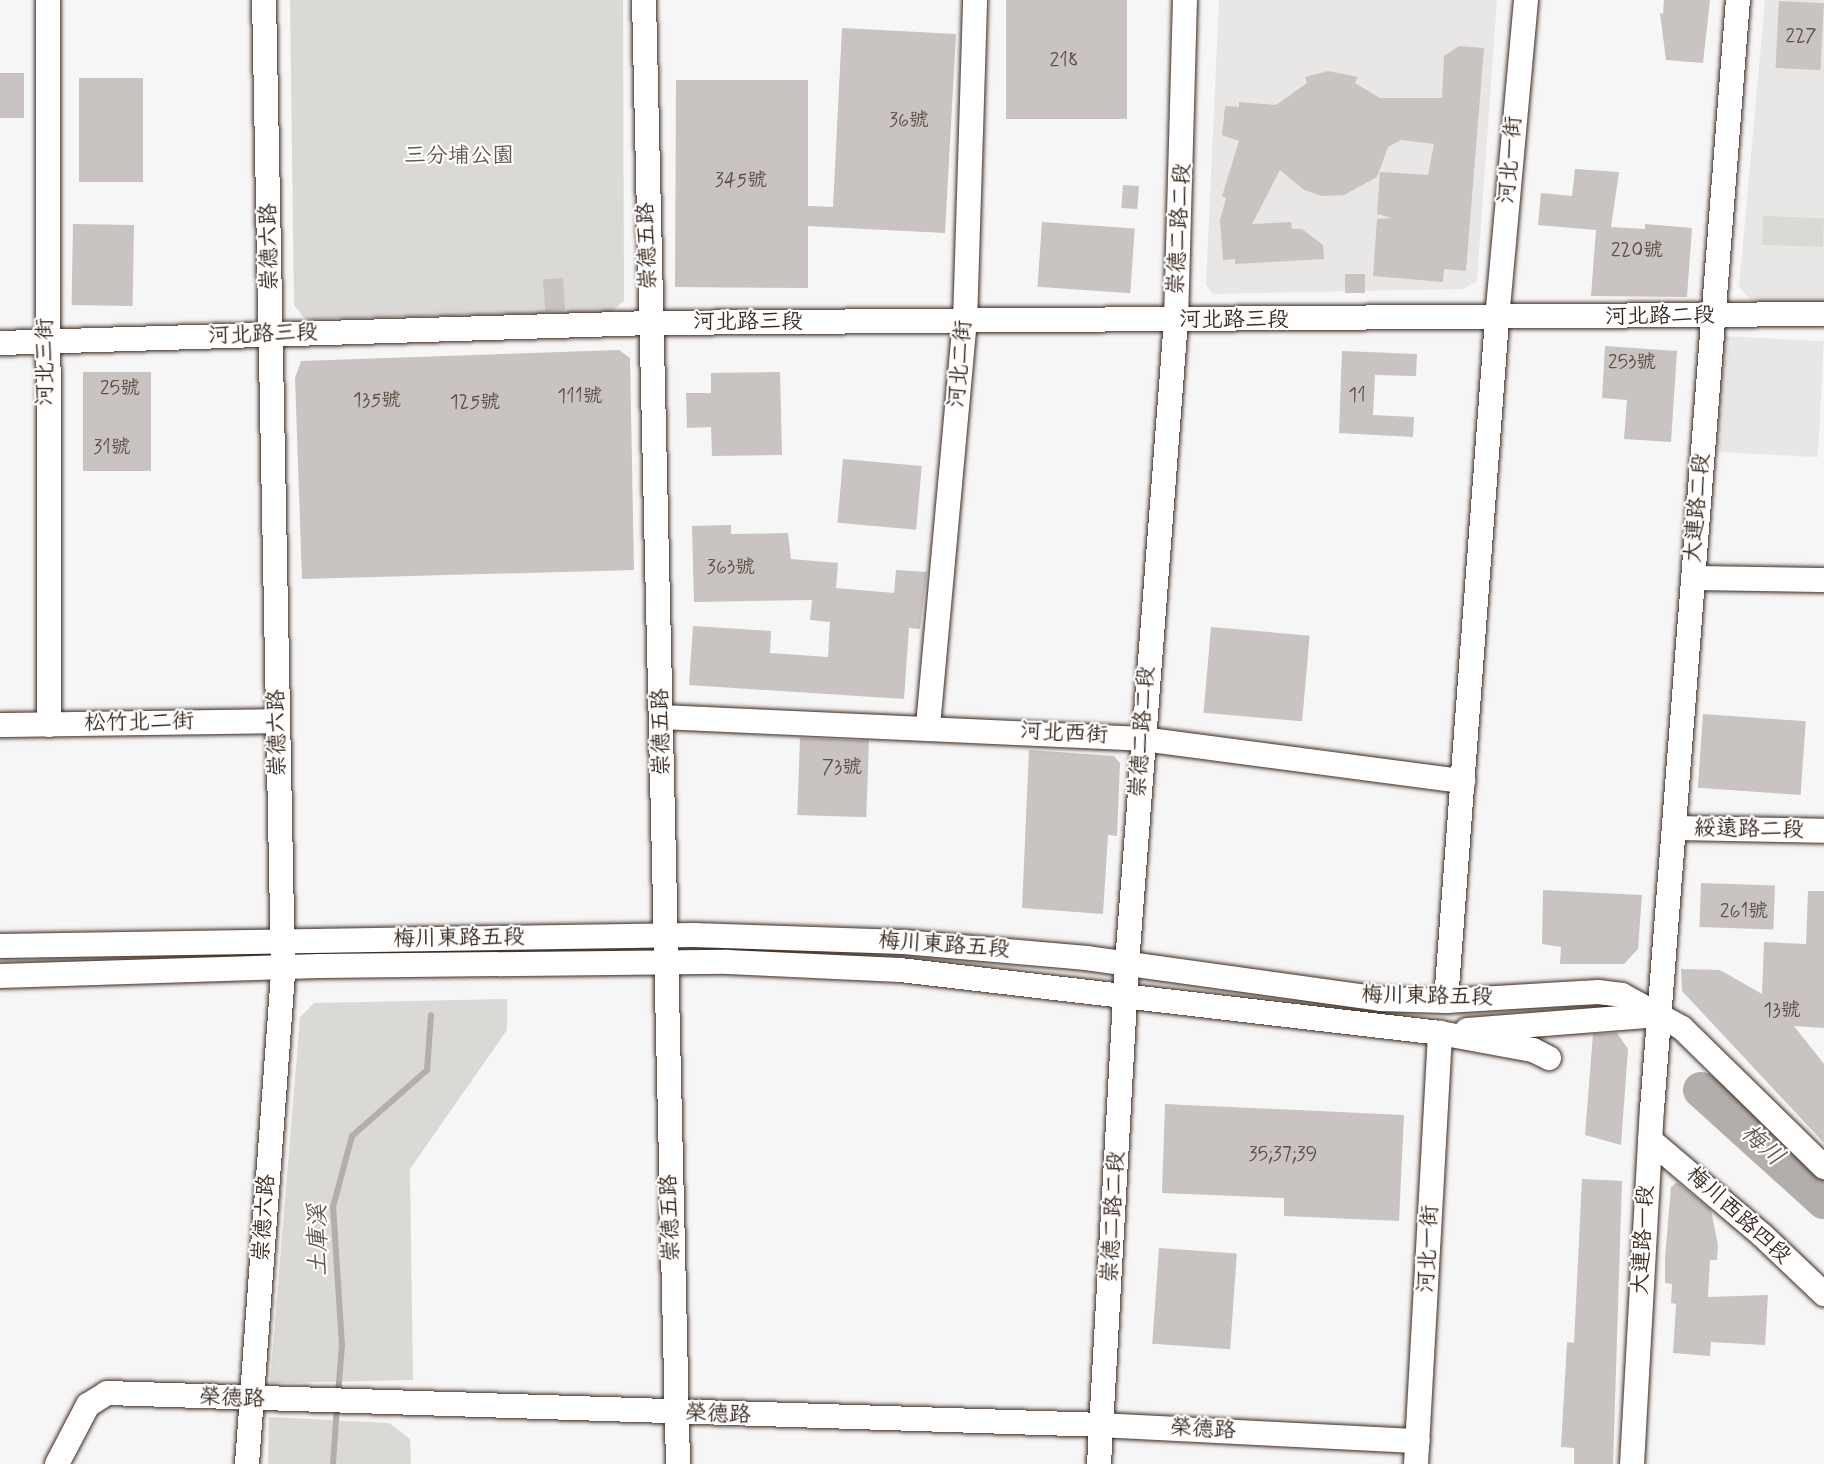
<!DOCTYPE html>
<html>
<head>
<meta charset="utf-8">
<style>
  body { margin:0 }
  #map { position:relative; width:1824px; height:1464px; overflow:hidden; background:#f7f6f6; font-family:Mynerve,"LXGW WenKai TC",sans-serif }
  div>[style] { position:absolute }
  .built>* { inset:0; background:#e9e7e6; transform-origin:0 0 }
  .green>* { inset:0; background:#dbd9d6; transform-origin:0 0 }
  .stream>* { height:6px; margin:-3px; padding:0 3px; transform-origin:3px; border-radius:3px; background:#b4aeaa }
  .river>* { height:36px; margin:-18px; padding:0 18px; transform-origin:18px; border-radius:18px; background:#b4aeaa }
  .building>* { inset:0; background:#c9c3c1; transform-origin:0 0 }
  .roads { filter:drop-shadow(0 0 2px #3b2a1e) drop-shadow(0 0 2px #3b2a1e) }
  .street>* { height:24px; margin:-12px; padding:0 12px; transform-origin:12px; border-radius:12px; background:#fff }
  span { translate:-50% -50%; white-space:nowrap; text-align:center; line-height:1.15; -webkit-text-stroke:4.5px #fff; paint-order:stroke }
  .number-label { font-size:20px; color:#5e5047 }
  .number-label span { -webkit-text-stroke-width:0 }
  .park-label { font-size:22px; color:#63564c }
  .street-label { font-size:22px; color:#3b2a1e }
  .water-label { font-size:24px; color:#65584f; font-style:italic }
</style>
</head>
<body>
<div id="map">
  <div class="built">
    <i style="clip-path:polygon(1219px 0,1497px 0,1477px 281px,1463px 289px,1213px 294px,1206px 285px)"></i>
    <i style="clip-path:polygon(1765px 0,1824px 0,1824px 303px,1754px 303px,1739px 287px)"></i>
    <i style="left:1723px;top:336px;width:101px;height:116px;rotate:3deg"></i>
  </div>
  <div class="green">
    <i style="clip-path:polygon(290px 0,623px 0,624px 301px,611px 312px,305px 319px,294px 305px)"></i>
    <i style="left:1763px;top:216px;width:61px;height:29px;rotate:2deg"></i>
    <i style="clip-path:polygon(507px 999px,507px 1030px,410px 1169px,413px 1380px,270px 1383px,300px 1017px,314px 1003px)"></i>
    <i style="clip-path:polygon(269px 1417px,389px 1423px,410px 1439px,411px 1464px,268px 1464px)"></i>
  </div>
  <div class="stream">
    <i style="left:338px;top:1394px;width:49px;rotate:-85.3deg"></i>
    <i style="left:342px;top:1345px;width:138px;rotate:-93.7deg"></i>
    <i style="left:333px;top:1207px;width:73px;rotate:-75deg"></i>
    <i style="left:352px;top:1136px;width:100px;rotate:-41.3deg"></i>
    <i style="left:427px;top:1070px;width:55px;rotate:-85.8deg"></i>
    <i style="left:333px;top:1464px;width:59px;rotate:-86.1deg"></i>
  </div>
  <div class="river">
    <i style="left:1701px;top:1090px;width:166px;rotate:42.1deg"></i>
  </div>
  <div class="building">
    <i style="left:1006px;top:0;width:121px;height:119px"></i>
    <i style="clip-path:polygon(1664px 0,1710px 0,1703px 63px,1666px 60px,1660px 13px,1663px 14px)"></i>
    <i style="left:1779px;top:1px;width:45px;height:67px;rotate:3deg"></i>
    <i style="clip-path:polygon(842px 28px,956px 34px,945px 233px,808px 226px,808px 288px,675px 287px,676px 80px,808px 80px,808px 206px,833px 207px)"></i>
    <i style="clip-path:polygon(1459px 46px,1484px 48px,1466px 271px,1444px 269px,1443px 282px,1373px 276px,1377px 219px,1392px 218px,1377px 214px,1380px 172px,1428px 175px,1434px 144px,1401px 140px,1388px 147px,1377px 177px,1344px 195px,1322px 196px,1304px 190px,1280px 170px,1252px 224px,1291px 222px,1292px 229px,1302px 229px,1323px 245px,1324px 259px,1235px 264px,1235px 259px,1223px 260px,1220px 220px,1226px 198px,1222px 196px,1239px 141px,1222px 135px,1225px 106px,1239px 107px,1239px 102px,1276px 105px,1307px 83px,1305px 77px,1328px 71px,1358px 77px,1355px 83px,1380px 98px,1442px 98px,1444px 56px)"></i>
    <i style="left:0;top:73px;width:24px;height:45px"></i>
    <i style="left:79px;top:78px;width:64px;height:104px"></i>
    <i style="clip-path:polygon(1575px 169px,1619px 172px,1611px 227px,1645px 229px,1645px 224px,1692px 228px,1687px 297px,1591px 296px,1596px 230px,1538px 225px,1541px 193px,1572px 196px)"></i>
    <i style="left:1123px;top:185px;width:16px;height:23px;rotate:4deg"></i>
    <i style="left:1042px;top:222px;width:93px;height:65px;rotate:4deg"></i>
    <i style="left:73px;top:224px;width:61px;height:81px;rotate:1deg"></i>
    <i style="left:1345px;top:274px;width:20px;height:19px"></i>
    <i style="left:563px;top:278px;width:32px;height:20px;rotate:86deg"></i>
    <i style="clip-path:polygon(1605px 346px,1677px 351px,1671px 442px,1624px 439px,1627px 400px,1602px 398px)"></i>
    <i style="clip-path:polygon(619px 350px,630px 358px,634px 570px,302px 579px,295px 378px,301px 361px)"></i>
    <i style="clip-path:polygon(1342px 351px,1417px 354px,1416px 376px,1375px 375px,1373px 415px,1414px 417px,1413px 437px,1339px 433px)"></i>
    <i style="left:83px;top:372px;width:68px;height:99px"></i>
    <i style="clip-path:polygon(780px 372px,782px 455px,712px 456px,711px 427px,687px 428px,686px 393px,711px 393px,711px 373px)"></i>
    <i style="left:843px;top:459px;width:79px;height:64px;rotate:5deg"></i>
    <i style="clip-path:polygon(731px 525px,731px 534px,788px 533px,791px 559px,838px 563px,836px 588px,894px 593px,896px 570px,927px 572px,920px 629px,909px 628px,904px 699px,689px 685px,693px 626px,771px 631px,770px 653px,828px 657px,830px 622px,810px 620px,812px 600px,694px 602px,692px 526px)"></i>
    <i style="left:1211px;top:627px;width:99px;height:86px;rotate:5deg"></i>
    <i style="left:1703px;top:714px;width:103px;height:74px;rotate:4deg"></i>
    <i style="left:800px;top:738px;width:69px;height:77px;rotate:2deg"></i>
    <i style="clip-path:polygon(1029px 750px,1114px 756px,1120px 763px,1117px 836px,1108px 835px,1103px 914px,1022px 908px)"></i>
    <i style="left:1701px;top:883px;width:74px;height:44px;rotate:2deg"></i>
    <i style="clip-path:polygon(1543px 890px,1642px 895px,1638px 949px,1624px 964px,1560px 964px,1561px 947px,1542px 944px)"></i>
    <i style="clip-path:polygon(1808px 891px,1824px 891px,1824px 1028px,1794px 1026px,1824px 1064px,1824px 1143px,1682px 991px,1681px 969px,1720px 970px,1762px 994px,1764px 942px,1806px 944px)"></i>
    <i style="clip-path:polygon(1617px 1033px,1628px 1049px,1621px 1145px,1585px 1135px,1593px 1034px)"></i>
    <i style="clip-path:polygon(1165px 1104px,1404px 1115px,1399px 1221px,1284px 1216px,1284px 1198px,1162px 1193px)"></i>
    <i style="clip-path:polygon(1582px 1179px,1622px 1181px,1613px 1464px,1574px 1464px,1574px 1448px,1561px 1447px,1567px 1342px,1574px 1343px)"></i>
    <i style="clip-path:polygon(1677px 1182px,1711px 1210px,1718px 1245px,1717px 1260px,1710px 1260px,1708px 1297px,1768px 1295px,1765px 1345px,1711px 1342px,1710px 1356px,1673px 1353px,1676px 1304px,1671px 1303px,1672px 1284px,1665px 1283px,1665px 1258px,1671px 1187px)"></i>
    <i style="left:1159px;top:1248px;width:78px;height:96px;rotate:4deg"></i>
  </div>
  <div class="roads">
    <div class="street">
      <i style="left:48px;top:0;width:725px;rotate:89.92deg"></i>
      <i style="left:644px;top:0;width:1464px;rotate:88.67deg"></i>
      <i style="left:0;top:343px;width:651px;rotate:-1.76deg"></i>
      <i style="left:651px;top:323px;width:1173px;rotate:-0.44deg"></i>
      <i style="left:1693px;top:578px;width:131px;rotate:0.9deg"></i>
      <i style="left:662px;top:717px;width:481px;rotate:2.6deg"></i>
      <i style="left:1142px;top:739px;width:324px;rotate:7.5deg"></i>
      <i style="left:0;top:725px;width:278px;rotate:-0.8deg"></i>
      <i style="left:928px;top:726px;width:406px;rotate:-84.8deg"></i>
      <i style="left:965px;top:322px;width:322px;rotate:-88.2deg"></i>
      <i style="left:1674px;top:828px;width:150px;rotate:1.1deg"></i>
      <i style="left:0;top:946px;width:693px;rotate:-0.91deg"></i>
      <i style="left:693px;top:935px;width:211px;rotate:1.9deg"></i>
      <i style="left:904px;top:942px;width:183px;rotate:5deg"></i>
      <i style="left:1086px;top:958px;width:297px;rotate:7.9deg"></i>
      <i style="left:1380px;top:999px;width:66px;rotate:1.7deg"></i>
      <i style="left:1446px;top:1001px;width:152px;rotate:-3.4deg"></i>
      <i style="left:1598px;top:992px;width:24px;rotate:7deg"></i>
      <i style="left:1622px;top:995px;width:68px;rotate:28.8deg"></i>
      <i style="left:1682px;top:1028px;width:199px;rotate:44.4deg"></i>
      <i style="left:0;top:976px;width:319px;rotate:-1.8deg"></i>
      <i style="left:319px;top:966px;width:409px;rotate:-0.6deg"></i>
      <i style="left:728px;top:962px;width:172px;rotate:2.7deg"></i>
      <i style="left:900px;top:970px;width:544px;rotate:6.65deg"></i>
      <i style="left:1440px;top:1033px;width:95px;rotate:10.4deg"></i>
      <i style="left:1533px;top:1050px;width:18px;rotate:27deg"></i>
      <i style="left:1446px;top:1001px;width:684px;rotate:-85.72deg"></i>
      <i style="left:1497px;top:319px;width:320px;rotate:-84.8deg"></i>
      <i style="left:1467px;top:1030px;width:193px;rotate:-4.5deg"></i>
      <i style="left:1650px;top:1140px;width:147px;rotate:40.3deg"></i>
      <i style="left:1762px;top:1235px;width:86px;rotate:43.6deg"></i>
      <i style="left:57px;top:1464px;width:67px;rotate:-62.3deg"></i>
      <i style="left:88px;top:1405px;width:22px;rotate:-32deg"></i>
      <i style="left:107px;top:1393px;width:995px;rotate:1.84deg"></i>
      <i style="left:1101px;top:1425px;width:317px;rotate:2.9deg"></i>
      <i style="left:247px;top:1464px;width:496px;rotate:-85.8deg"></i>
      <i style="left:283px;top:969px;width:969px;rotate:-91.12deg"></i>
      <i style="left:1099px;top:1464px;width:502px;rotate:-86.8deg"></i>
      <i style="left:1127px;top:963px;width:644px;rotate:-85.64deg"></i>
      <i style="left:1176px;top:321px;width:321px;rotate:-88.4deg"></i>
      <i style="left:1416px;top:1464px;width:432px;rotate:-86.8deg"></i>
      <i style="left:1632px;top:1464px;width:356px;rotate:-86.8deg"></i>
      <i style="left:1652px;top:1109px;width:1112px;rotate:-85.57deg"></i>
    </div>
  </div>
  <div class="number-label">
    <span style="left:1801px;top:36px">227</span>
    <span style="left:1064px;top:60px">218</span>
    <span style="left:909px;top:120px">36號</span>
    <span style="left:741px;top:180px">345號</span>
    <span style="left:1637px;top:250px">220號</span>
    <span style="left:1632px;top:362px">253號</span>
    <span style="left:120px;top:388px">25號</span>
    <span style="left:1357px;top:395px">11</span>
    <span style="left:580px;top:396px">111號</span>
    <span style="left:377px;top:400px">135號</span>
    <span style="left:475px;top:402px">125號</span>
    <span style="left:112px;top:447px">31號</span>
    <span style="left:731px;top:567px">363號</span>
    <span style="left:842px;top:767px">73號</span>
    <span style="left:1744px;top:911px">261號</span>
    <span style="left:1782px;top:1010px">13號</span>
    <span style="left:1283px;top:1154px">35;37;39</span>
  </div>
  <div class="park-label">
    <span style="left:459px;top:157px">三分埔公園</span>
  </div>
  <div class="street-label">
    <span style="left:1511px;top:160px;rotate:-85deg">河北一街</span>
    <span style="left:1180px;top:229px;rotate:-87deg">崇德二路二段</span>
    <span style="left:648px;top:246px;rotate:-92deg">崇德五路</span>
    <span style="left:270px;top:247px;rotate:-91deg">崇德六路</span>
    <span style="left:1660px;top:317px;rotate:-1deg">河北路二段</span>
    <span style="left:1234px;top:321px">河北路三段</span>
    <span style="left:748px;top:323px">河北路三段</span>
    <span style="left:263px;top:335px;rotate:-2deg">河北路三段</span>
    <span style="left:46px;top:362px;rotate:-90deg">河北三街</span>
    <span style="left:961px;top:364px;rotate:-85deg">河北二街</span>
    <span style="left:1698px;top:508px;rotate:-85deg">大連路二段</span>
    <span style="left:139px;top:723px;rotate:-1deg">松竹北二街</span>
    <span style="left:662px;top:732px;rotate:-91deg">崇德五路</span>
    <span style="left:1143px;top:732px;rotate:-86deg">崇德二路二段</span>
    <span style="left:278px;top:733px;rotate:-91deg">崇德六路</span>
    <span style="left:1064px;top:734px;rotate:3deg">河北西街</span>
    <span style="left:1749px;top:830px;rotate:1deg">綏遠路二段</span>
    <span style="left:459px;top:939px;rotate:-1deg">梅川東路五段</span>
    <span style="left:944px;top:946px;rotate:4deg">梅川東路五段</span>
    <span style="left:1427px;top:997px;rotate:1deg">梅川東路五段</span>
    <span style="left:1738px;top:1216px;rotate:42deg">梅川西路四段</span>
    <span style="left:1114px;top:1217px;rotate:-87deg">崇德二路二段</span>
    <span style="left:265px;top:1218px;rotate:-86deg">崇德六路</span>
    <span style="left:671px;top:1218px;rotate:-92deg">崇德五路</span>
    <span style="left:1644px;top:1240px;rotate:-87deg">大連路一段</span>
    <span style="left:1429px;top:1249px;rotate:-87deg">河北一街</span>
    <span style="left:232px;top:1399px;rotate:2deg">榮德路</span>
    <span style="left:718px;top:1415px;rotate:2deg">榮德路</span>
    <span style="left:1203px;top:1430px;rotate:3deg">榮德路</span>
  </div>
  <div class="water-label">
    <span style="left:1762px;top:1146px;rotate:42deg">梅川</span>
    <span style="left:319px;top:1240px;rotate:-91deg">土庫溪</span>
  </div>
</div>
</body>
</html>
